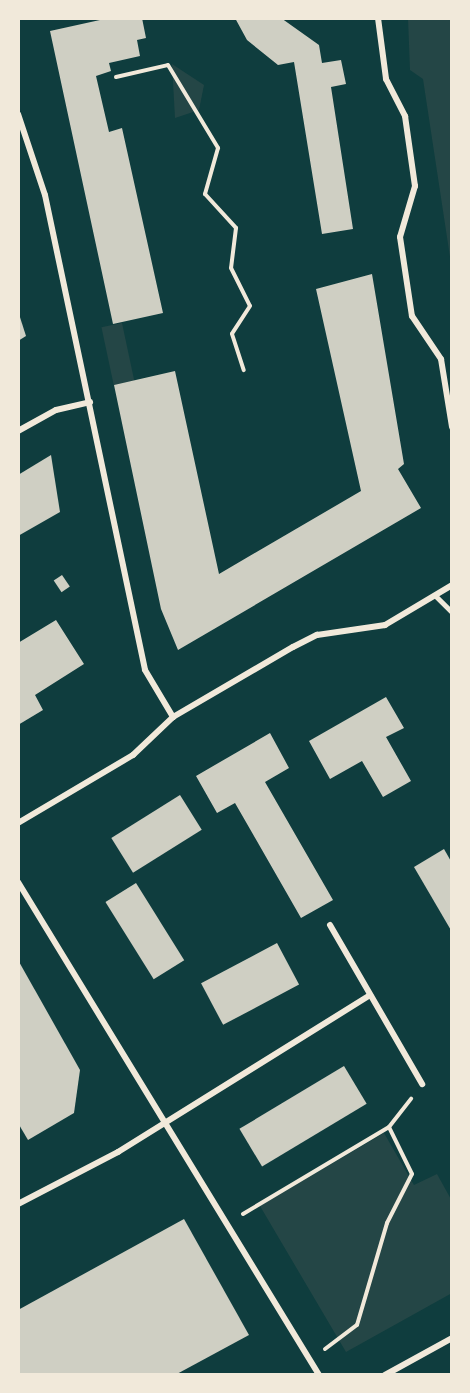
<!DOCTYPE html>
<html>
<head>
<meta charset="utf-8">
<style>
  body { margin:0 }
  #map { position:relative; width:470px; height:1393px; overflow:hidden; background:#0f3d3e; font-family:Signika,sans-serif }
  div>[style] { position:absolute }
  .green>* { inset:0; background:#244646; transform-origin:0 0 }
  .building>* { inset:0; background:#cfcfc3; transform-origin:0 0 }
  .path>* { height:4px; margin:-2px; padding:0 2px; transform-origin:2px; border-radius:2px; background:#f1e9da }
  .service>* { height:4.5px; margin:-2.25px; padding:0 2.25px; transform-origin:2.25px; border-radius:2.25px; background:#f1e9da }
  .minor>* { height:6px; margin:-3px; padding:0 3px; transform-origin:3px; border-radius:3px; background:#f1e9da }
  span { translate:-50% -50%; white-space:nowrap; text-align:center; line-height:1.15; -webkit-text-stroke:5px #f1e9da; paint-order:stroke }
  .frame { position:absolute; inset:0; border:20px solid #f1e9da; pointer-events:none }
</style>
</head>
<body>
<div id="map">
  <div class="green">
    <i style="clip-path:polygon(408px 18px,452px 18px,452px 270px,423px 79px,410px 70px)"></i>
    <i style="clip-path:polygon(172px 64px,204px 85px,199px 110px,175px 118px)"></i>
    <i style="left:122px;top:323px;width:59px;height:21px;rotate:78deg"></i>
    <i style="clip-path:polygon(384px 1133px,414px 1185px,437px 1174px,452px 1201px,452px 1293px,346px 1352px,260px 1206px)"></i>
  </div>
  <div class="building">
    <i style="clip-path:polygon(109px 18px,142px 18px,146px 38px,137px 40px,140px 56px,109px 63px,111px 71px,96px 76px,109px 132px,122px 128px,163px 313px,113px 324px,50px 31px)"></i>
    <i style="clip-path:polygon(235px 18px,281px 18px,319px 45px,322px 63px,341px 60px,346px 84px,331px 87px,353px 229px,322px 234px,294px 62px,278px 65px,247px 40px)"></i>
    <i style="clip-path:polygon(372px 274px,404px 464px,398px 469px,421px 508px,178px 650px,161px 609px,114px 385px,175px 371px,219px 574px,361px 491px,316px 289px)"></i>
    <i style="clip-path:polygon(18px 311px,26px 336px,18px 341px)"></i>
    <i style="clip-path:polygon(51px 455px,60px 512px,18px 536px,18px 475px)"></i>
    <i style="left:62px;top:575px;width:14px;height:10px;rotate:56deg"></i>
    <i style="clip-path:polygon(56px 620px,84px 664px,35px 695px,43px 710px,18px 725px,18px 643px)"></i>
    <i style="clip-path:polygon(386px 697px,404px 728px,386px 737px,411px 781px,383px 797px,362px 761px,330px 779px,309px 741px)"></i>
    <i style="clip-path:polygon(270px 733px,289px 768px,265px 782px,333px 900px,301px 918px,235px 803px,217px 813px,196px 776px)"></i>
    <i style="left:180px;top:795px;width:41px;height:81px;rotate:58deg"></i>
    <i style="clip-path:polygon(444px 849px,452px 863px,452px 932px,414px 867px)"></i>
    <i style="left:136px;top:883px;width:91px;height:36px;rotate:58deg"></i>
    <i style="left:277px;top:943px;width:47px;height:86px;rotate:62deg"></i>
    <i style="clip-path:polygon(18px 960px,80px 1070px,74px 1113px,28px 1140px,18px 1123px)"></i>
    <i style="left:344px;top:1066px;width:44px;height:122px;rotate:59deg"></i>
    <i style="clip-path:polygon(184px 1219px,249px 1335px,175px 1375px,18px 1375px,18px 1310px)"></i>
  </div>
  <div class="path">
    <i style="left:116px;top:77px;width:53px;rotate:-13deg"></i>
    <i style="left:168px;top:65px;width:97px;rotate:58.9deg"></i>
    <i style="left:218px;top:148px;width:48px;rotate:105.8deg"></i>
    <i style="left:205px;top:194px;width:46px;rotate:47.6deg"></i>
    <i style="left:236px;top:228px;width:40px;rotate:97.1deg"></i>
    <i style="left:231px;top:268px;width:42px;rotate:63.4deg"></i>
    <i style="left:250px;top:306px;width:33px;rotate:123deg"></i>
    <i style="left:232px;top:334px;width:38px;rotate:72deg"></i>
    <i style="left:243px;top:1214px;width:170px;rotate:-30.8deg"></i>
    <i style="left:325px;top:1349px;width:40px;rotate:-37deg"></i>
    <i style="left:357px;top:1325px;width:106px;rotate:-73.6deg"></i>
    <i style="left:387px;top:1223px;width:55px;rotate:-63deg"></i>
    <i style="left:412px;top:1174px;width:52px;rotate:-116.1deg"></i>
    <i style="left:389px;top:1127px;width:36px;rotate:-52deg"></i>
  </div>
  <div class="service">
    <i style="left:436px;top:596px;width:23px;rotate:45deg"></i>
  </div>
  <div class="minor">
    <i style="left:378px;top:18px;width:62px;rotate:82.5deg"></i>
    <i style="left:386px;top:79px;width:42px;rotate:62.8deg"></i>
    <i style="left:405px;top:116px;width:71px;rotate:81.9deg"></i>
    <i style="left:415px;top:186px;width:53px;rotate:106.4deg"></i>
    <i style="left:400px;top:237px;width:80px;rotate:81.4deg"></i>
    <i style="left:412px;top:316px;width:52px;rotate:56deg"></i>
    <i style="left:441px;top:359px;width:69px;rotate:80.8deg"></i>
    <i style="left:18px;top:114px;width:85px;rotate:71.6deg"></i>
    <i style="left:45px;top:195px;width:485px;rotate:78.1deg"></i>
    <i style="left:145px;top:670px;width:55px;rotate:59.2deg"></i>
    <i style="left:18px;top:431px;width:43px;rotate:-28.9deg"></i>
    <i style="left:56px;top:410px;width:35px;rotate:-13deg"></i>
    <i style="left:18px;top:823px;width:134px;rotate:-30.6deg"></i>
    <i style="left:133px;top:755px;width:55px;rotate:-43.5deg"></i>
    <i style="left:173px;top:717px;width:139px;rotate:-30.3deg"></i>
    <i style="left:293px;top:647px;width:27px;rotate:-27deg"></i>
    <i style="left:317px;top:635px;width:69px;rotate:-8.4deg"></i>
    <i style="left:385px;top:625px;width:78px;rotate:-30.8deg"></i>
    <i style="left:18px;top:882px;width:578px;rotate:58.59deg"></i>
    <i style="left:330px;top:925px;width:184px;rotate:59.9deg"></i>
    <i style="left:18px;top:1204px;width:113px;rotate:-27.5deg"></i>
    <i style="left:118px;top:1152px;width:297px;rotate:-31.9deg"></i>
    <i style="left:385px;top:1375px;width:77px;rotate:-28.9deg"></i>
  </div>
  <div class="frame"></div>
</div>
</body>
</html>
